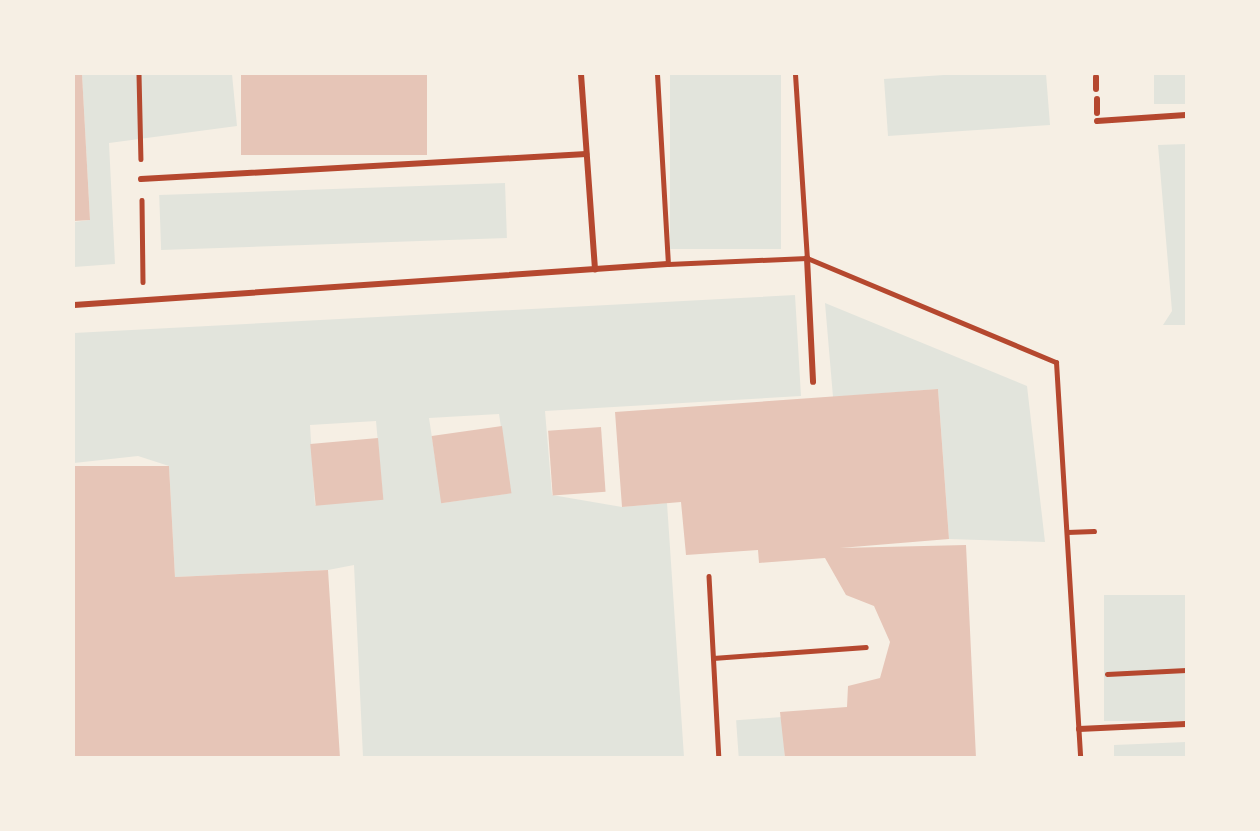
<!DOCTYPE html>
<html>
<head>
<meta charset="utf-8">
<style>
  body { margin:0 }
  #map { position:relative; width:1260px; height:831px; overflow:hidden; background:#f6efe4; font-family:"Zilla Slab",serif }
  div>[style] { position:absolute }
  .green>* { inset:0; background:#e2e4dc; transform-origin:0 0 }
  .building>* { inset:0; background:#e6c5b7; transform-origin:0 0 }
  .path>* { height:4.5px; margin:-2.25px; padding:0 2.25px; transform-origin:2.25px; border-radius:2.25px; background:#b5482f }
  .service>* { height:5px; margin:-2.5px; padding:0 2.5px; transform-origin:2.5px; border-radius:2.5px; background:#b5482f }
  .pedestrian>* { height:6px; margin:-3px; padding:0 3px; transform-origin:3px; border-radius:3px; background:#b5482f }
  span { translate:-50% -50%; white-space:nowrap; text-align:center; line-height:1.15; -webkit-text-stroke:5px #f6efe4; paint-order:stroke }
  .frame { position:absolute; inset:0; border:75px solid #f6efe4; pointer-events:none }
</style>
</head>
<body>
<div id="map">
  <div class="green">
    <i style="clip-path:polygon(82px 74px,232px 74px,237px 126px,109px 143px,115px 264px,74px 267px,74px 222px,90px 220px)"></i>
    <i style="left:670px;top:74px;width:111px;height:175px"></i>
    <i style="clip-path:polygon(959px 74px,1046px 74px,1050px 125px,888px 136px,884px 79px)"></i>
    <i style="left:1154px;top:74px;width:32px;height:30px"></i>
    <i style="clip-path:polygon(1186px 144px,1186px 325px,1163px 325px,1172px 311px,1158px 145px)"></i>
    <i style="left:505px;top:183px;width:55px;height:346px;rotate:88deg"></i>
    <i style="clip-path:polygon(evenodd,795px 295px,801px 396px,545px 411px,552px 495px,622px 507px,667px 503px,684px 757px,363px 757px,354px 565px,328px 570px,175px 577px,169px 466px,138px 456px,74px 463px,74px 333px,795px 295px,499px 414px,511px 493px,442px 503px,429px 418px,499px 414px,795px 295px,376px 421px,383px 499px,315px 505px,310px 425px,376px 421px)"></i>
    <i style="clip-path:polygon(825px 303px,1027px 386px,1045px 542px,949px 539px,938px 389px,833px 397px)"></i>
    <i style="left:1186px;top:595px;width:126px;height:82px;rotate:90deg"></i>
    <i style="left:782px;top:717px;width:40px;height:46px;rotate:86deg"></i>
    <i style="clip-path:polygon(1186px 742px,1186px 757px,1114px 757px,1114px 745px)"></i>
  </div>
  <div class="building">
    <i style="clip-path:polygon(74px 74px,82px 74px,90px 220px,74px 221px)"></i>
    <i style="left:241px;top:74px;width:186px;height:81px"></i>
    <i style="clip-path:polygon(938px 389px,949px 539px,840px 548px,966px 545px,976px 758px,785px 758px,780px 712px,847px 707px,848px 686px,880px 678px,890px 642px,874px 606px,846px 595px,825px 558px,759px 563px,758px 550px,686px 555px,681px 502px,622px 507px,615px 412px)"></i>
    <i style="left:502px;top:426px;width:68px;height:71px;rotate:82deg"></i>
    <i style="left:601px;top:427px;width:65px;height:53px;rotate:86deg"></i>
    <i style="left:378px;top:438px;width:62px;height:68px;rotate:85deg"></i>
    <i style="clip-path:polygon(74px 466px,169px 466px,175px 577px,328px 570px,340px 758px,74px 758px)"></i>
  </div>
  <div class="path">
    <i style="left:139px;top:74px;width:85px;rotate:88.7deg"></i>
    <i style="left:142px;top:200px;width:82px;rotate:89.3deg"></i>
    <i style="left:709px;top:576px;width:182px;rotate:86.9deg"></i>
    <i style="left:713px;top:658px;width:153px;rotate:-4.1deg"></i>
    <i style="left:1107px;top:674px;width:79px;rotate:-2.9deg"></i>
  </div>
  <div class="service">
    <i style="left:657px;top:74px;width:190px;rotate:86.7deg"></i>
    <i style="left:668px;top:264px;width:139px;rotate:-2.5deg"></i>
    <i style="left:807px;top:258px;width:270px;rotate:22.7deg"></i>
    <i style="left:1056px;top:362px;width:397px;rotate:86.5deg"></i>
    <i style="left:795px;top:74px;width:184px;rotate:86.3deg"></i>
    <i style="left:1067px;top:532px;width:27px;rotate:-2deg"></i>
  </div>
  <div class="pedestrian">
    <i style="left:581px;top:74px;width:196px;rotate:85.9deg"></i>
    <i style="left:1096px;top:77px;width:12px;rotate:90deg"></i>
    <i style="left:1097px;top:99px;width:14px;rotate:90deg"></i>
    <i style="left:1097px;top:121px;width:89px;rotate:-3.9deg"></i>
    <i style="left:141px;top:179px;width:446px;rotate:-3.2deg"></i>
    <i style="left:807px;top:258px;width:124px;rotate:87.2deg"></i>
    <i style="left:74px;top:305px;width:595px;rotate:-3.95deg"></i>
    <i style="left:1079px;top:729px;width:107px;rotate:-2.7deg"></i>
  </div>
  <div class="frame"></div>
</div>
</body>
</html>
